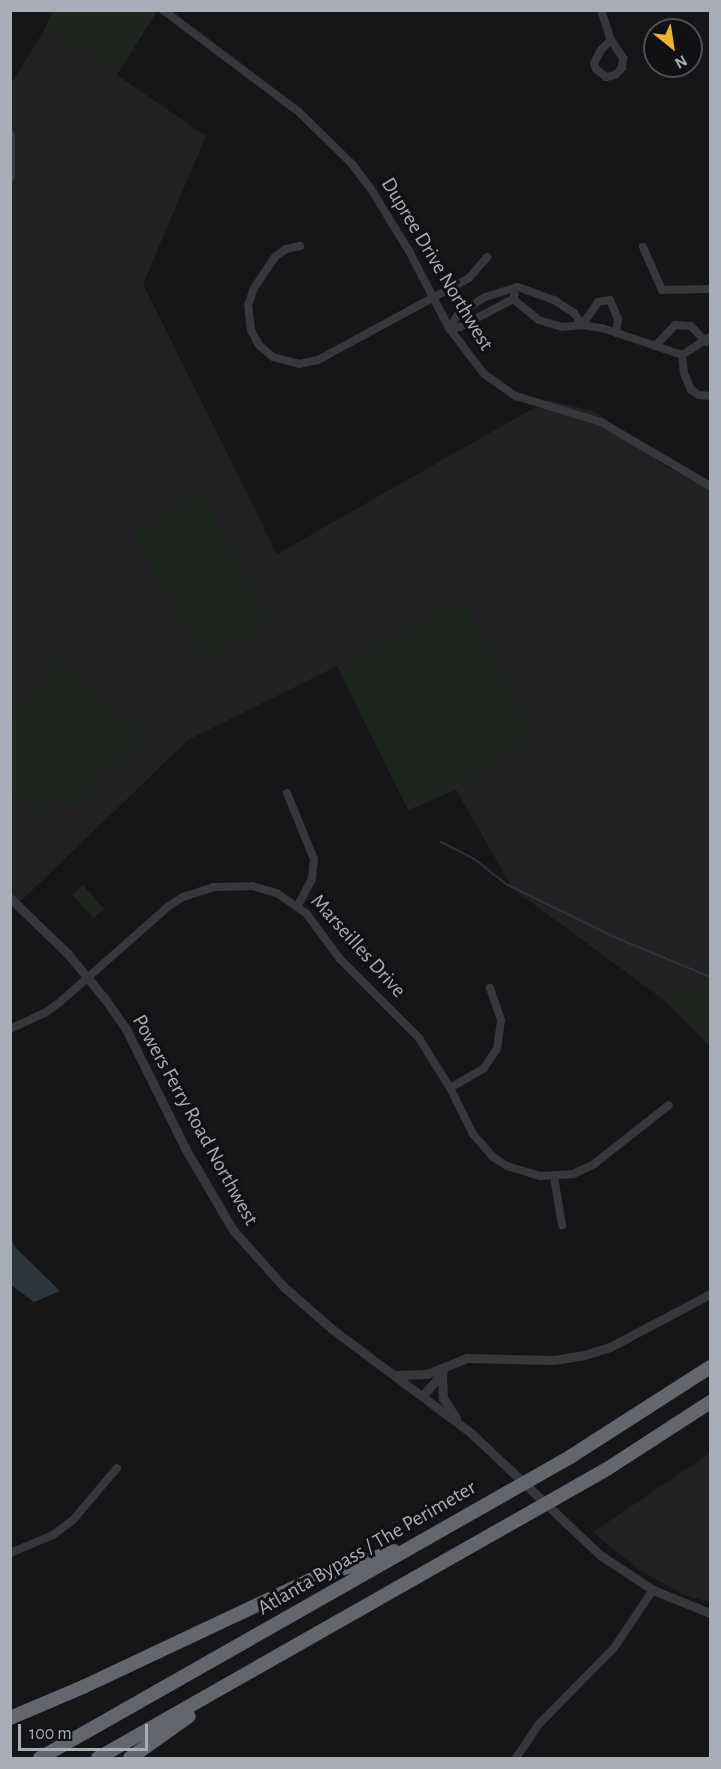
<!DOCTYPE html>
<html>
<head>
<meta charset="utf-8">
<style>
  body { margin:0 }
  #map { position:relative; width:721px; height:1769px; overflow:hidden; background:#161618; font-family:"Alegreya Sans",sans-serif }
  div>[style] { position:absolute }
  .built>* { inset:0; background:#222225 }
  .green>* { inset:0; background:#1e261f; transform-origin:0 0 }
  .water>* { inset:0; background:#2c353c }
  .stream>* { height:2px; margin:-1px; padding:0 1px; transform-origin:1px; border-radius:1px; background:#2c353c }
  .minor>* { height:8px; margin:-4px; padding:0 4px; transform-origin:4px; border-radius:4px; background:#37383d }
  .tertiary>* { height:9px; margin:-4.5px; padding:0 4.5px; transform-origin:4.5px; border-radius:4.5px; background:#37383d }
  .motorway>* { height:14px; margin:-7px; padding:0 7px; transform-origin:7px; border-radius:7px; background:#63666e }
  span { translate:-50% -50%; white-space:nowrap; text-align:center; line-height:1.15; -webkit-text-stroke:6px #111113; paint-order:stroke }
  .street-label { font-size:21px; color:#a8adb8 }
  .frame { position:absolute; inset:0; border:12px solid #a8adb8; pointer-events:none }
  .north { position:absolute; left:643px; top:18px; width:60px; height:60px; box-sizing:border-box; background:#111113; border:2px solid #4d4f55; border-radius:50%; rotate:150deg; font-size:16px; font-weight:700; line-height:24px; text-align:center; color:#a8adb8 }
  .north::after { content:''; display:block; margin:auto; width:21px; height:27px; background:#f2b134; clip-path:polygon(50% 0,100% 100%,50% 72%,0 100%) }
  .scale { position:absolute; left:18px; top:1724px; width:130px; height:27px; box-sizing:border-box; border:3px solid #a8adb8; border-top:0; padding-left:8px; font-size:18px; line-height:21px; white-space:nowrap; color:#a8adb8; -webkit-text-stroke:4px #111113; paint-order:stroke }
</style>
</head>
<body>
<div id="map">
  <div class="built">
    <i style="clip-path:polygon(43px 32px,117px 75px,206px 136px,143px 284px,277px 554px,548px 400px,594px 411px,667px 468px,710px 483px,710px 978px,664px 1000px,513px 889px,456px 790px,537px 736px,461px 597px,337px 666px,188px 740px,18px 904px,11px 899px,10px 191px,13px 165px,10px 86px)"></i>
    <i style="clip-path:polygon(710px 1453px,710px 1603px,681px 1593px,639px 1570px,593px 1532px)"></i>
  </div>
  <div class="green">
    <i style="clip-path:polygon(153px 11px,156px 13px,117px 75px,43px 32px,53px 11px)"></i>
    <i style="left:201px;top:492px;width:151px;height:79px;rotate:62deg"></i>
    <i style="clip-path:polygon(461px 597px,537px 736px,456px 790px,408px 810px,337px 666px)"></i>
    <i style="clip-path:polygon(58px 657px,147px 736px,88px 792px,88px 800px,36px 813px,11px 793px,11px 718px)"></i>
    <i style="left:83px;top:885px;width:32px;height:14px;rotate:49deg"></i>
    <i style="clip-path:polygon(710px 978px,710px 1046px,664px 1000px)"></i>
  </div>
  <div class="water">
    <i style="clip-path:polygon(11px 1239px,16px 1248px,60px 1291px,34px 1302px,11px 1285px)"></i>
  </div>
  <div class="stream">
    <i style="left:441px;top:842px;width:36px;rotate:27deg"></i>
    <i style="left:473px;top:858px;width:42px;rotate:38.2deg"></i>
    <i style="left:506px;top:884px;width:118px;rotate:26.1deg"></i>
    <i style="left:612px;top:936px;width:106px;rotate:22.7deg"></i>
  </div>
  <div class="minor">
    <i style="left:163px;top:10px;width:170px;rotate:36.9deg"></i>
    <i style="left:299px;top:112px;width:74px;rotate:44.5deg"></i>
    <i style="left:352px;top:164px;width:31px;rotate:53deg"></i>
    <i style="left:371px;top:189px;width:73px;rotate:58.5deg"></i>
    <i style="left:409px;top:251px;width:87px;rotate:62.5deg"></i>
    <i style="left:449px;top:328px;width:58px;rotate:52.7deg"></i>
    <i style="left:484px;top:374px;width:39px;rotate:35deg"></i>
    <i style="left:516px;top:396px;width:89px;rotate:17deg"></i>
    <i style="left:601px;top:422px;width:126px;rotate:30.4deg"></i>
    <i style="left:601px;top:10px;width:32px;rotate:72deg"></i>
    <i style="left:611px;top:40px;width:22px;rotate:56deg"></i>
    <i style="left:623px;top:58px;width:10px;rotate:96deg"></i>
    <i style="left:622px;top:68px;width:10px;rotate:135deg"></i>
    <i style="left:615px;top:75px;width:9px;rotate:167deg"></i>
    <i style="left:606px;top:77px;width:13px;rotate:-141deg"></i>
    <i style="left:596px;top:69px;width:6px;rotate:-108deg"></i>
    <i style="left:594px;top:63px;width:15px;rotate:-62deg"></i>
    <i style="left:601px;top:50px;width:14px;rotate:-45deg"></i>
    <i style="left:300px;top:246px;width:14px;rotate:168deg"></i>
    <i style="left:286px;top:249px;width:14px;rotate:144deg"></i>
    <i style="left:275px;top:257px;width:37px;rotate:124deg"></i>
    <i style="left:254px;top:288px;width:18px;rotate:109deg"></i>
    <i style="left:248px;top:305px;width:25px;rotate:83deg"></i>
    <i style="left:251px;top:330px;width:17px;rotate:62deg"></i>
    <i style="left:259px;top:345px;width:18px;rotate:41deg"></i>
    <i style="left:273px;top:357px;width:27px;rotate:15deg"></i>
    <i style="left:299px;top:364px;width:19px;rotate:-12deg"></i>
    <i style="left:318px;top:360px;width:172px;rotate:-28.5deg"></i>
    <i style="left:469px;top:278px;width:28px;rotate:-49deg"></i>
    <i style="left:643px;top:247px;width:47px;rotate:66.2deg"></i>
    <i style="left:662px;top:290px;width:48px;rotate:-1.2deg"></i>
    <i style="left:513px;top:299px;width:33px;rotate:39deg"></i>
    <i style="left:539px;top:320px;width:24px;rotate:17deg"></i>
    <i style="left:562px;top:327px;width:20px;rotate:-6deg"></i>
    <i style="left:582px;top:325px;width:20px;rotate:9deg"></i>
    <i style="left:602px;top:328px;width:84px;rotate:18.6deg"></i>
    <i style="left:682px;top:355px;width:33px;rotate:-33deg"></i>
    <i style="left:582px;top:325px;width:28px;rotate:-55deg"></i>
    <i style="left:598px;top:302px;width:12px;rotate:-9deg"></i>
    <i style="left:610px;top:300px;width:21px;rotate:67deg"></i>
    <i style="left:618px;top:319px;width:14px;rotate:98deg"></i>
    <i style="left:449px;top:328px;width:16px;rotate:-55deg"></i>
    <i style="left:458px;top:315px;width:32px;rotate:-34deg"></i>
    <i style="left:485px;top:297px;width:34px;rotate:-17deg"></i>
    <i style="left:518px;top:287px;width:38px;rotate:20deg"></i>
    <i style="left:554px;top:300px;width:24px;rotate:33deg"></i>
    <i style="left:574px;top:313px;width:14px;rotate:56deg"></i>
    <i style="left:449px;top:328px;width:11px;rotate:-5deg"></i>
    <i style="left:460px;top:327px;width:60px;rotate:-27.8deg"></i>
    <i style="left:513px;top:299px;width:5px;rotate:-68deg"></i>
    <i style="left:655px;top:346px;width:29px;rotate:-46deg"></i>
    <i style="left:675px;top:325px;width:16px;rotate:4deg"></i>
    <i style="left:691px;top:326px;width:22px;rotate:47deg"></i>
    <i style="left:682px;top:355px;width:18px;rotate:84deg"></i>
    <i style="left:684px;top:373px;width:18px;rotate:68deg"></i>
    <i style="left:691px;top:390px;width:9px;rotate:32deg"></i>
    <i style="left:699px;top:395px;width:11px;rotate:5deg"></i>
    <i style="left:287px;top:793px;width:71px;rotate:67.8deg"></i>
    <i style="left:314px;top:859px;width:20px;rotate:96deg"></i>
    <i style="left:312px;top:879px;width:30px;rotate:118deg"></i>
    <i style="left:10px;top:1029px;width:38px;rotate:-25deg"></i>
    <i style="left:45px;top:1013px;width:19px;rotate:-36deg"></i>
    <i style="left:60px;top:1002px;width:145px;rotate:-41.4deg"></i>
    <i style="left:169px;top:906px;width:17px;rotate:-33deg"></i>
    <i style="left:183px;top:897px;width:32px;rotate:-18deg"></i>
    <i style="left:213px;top:887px;width:39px;rotate:-1deg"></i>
    <i style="left:252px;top:886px;width:26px;rotate:16deg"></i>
    <i style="left:277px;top:893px;width:35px;rotate:35deg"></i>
    <i style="left:306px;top:913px;width:57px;rotate:53.5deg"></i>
    <i style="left:340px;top:959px;width:112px;rotate:45deg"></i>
    <i style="left:419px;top:1038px;width:59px;rotate:58.2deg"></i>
    <i style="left:450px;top:1088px;width:51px;rotate:63.4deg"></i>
    <i style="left:473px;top:1134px;width:30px;rotate:49deg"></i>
    <i style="left:493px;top:1157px;width:17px;rotate:33deg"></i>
    <i style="left:507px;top:1166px;width:34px;rotate:17deg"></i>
    <i style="left:540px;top:1176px;width:33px;rotate:-3deg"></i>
    <i style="left:573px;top:1174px;width:23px;rotate:-25deg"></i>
    <i style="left:594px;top:1164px;width:95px;rotate:-38.2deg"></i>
    <i style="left:450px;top:1088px;width:39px;rotate:-30deg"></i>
    <i style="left:484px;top:1068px;width:23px;rotate:-56deg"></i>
    <i style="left:497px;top:1049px;width:29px;rotate:-82deg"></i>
    <i style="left:501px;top:1020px;width:34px;rotate:-109deg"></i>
    <i style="left:554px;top:1177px;width:49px;rotate:80.5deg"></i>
    <i style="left:10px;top:1553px;width:47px;rotate:-22.7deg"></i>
    <i style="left:53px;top:1535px;width:25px;rotate:-37deg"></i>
    <i style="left:73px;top:1520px;width:68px;rotate:-49.8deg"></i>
    <i style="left:516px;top:1758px;width:41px;rotate:-55.9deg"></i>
    <i style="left:539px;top:1724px;width:107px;rotate:-45.4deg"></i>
    <i style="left:614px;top:1648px;width:70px;rotate:-56.1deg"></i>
  </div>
  <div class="tertiary">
    <i style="left:10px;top:135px;width:41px;rotate:90deg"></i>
    <i style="left:10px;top:898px;width:81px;rotate:44deg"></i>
    <i style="left:68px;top:954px;width:58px;rotate:50.6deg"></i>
    <i style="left:105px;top:999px;width:39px;rotate:55deg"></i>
    <i style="left:127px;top:1031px;width:131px;rotate:63.6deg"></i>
    <i style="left:185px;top:1148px;width:95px;rotate:59.7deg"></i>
    <i style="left:233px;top:1230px;width:76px;rotate:48.2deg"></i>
    <i style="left:284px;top:1287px;width:64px;rotate:41.2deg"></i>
    <i style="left:332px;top:1329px;width:174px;rotate:36.8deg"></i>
    <i style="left:471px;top:1433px;width:178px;rotate:43.4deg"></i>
    <i style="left:600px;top:1555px;width:64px;rotate:33.4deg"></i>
    <i style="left:653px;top:1590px;width:61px;rotate:22deg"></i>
    <i style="left:442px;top:1374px;width:24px;rotate:88deg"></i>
    <i style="left:443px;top:1398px;width:24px;rotate:57deg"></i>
    <i style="left:395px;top:1375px;width:32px;rotate:-2deg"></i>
    <i style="left:427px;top:1374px;width:43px;rotate:-21.8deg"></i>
    <i style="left:467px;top:1358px;width:87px;rotate:1.3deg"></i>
    <i style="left:554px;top:1360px;width:30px;rotate:-9deg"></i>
    <i style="left:584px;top:1355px;width:27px;rotate:-17deg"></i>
    <i style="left:610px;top:1347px;width:113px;rotate:-27.9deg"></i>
    <i style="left:422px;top:1396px;width:31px;rotate:-48deg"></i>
  </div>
  <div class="motorway">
    <i style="left:10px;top:1718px;width:79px;rotate:-23deg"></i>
    <i style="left:83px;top:1687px;width:251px;rotate:-25.2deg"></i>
    <i style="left:310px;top:1580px;width:89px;rotate:-19deg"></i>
    <i style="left:40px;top:1758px;width:610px;rotate:-29.59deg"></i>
    <i style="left:570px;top:1457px;width:166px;rotate:-32.7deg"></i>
    <i style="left:98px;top:1758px;width:585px;rotate:-29.59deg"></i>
    <i style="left:607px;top:1469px;width:123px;rotate:-33deg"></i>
    <i style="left:130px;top:1758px;width:72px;rotate:-35.4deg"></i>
  </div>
  <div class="street-label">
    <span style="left:437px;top:264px;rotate:59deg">Dupree Drive Northwest</span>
    <span style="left:358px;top:946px;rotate:48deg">Marseilles Drive</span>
    <span style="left:195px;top:1120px;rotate:61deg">Powers Ferry Road Northwest</span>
    <span style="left:367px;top:1548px;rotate:-30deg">Atlanta Bypass / The Perimeter</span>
  </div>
  <div class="frame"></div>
  <div class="north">N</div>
  <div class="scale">100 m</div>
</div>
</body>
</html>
